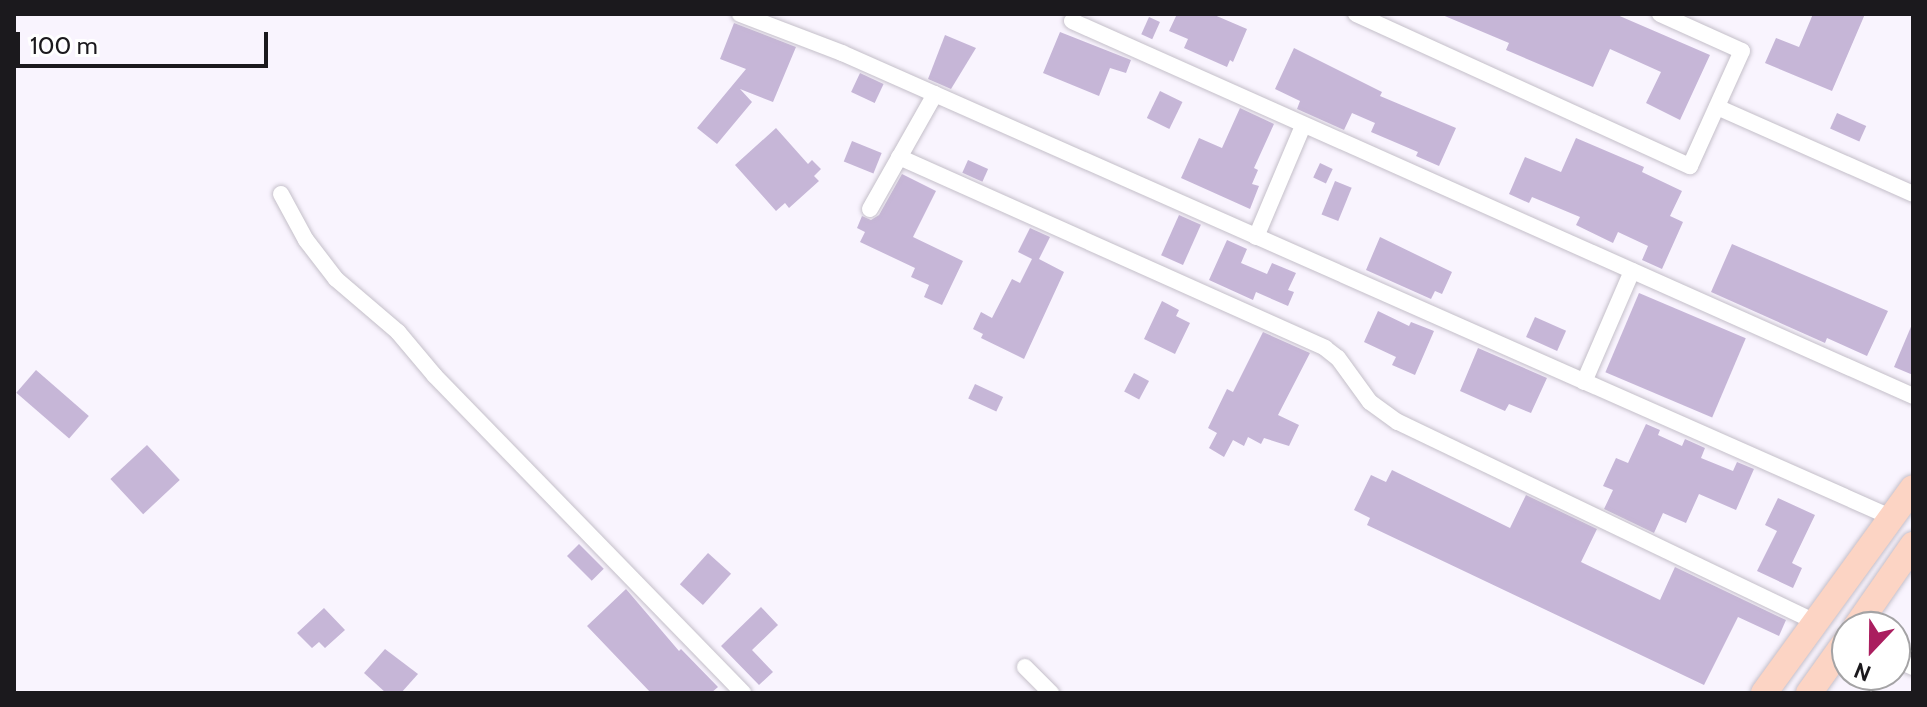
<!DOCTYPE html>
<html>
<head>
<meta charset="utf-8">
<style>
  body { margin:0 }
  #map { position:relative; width:1927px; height:707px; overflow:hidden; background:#f9f4fe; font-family:Cabin,sans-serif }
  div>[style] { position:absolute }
  .building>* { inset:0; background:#c6b6d7; transform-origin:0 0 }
  .roads { filter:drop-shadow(0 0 2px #c4bfc9) drop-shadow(0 0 2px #c4bfc9) }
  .minor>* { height:16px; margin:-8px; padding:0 8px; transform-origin:8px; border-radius:8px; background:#fff }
  .trunk>* { height:26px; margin:-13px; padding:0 13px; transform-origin:13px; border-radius:13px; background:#fcd4c4 }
  span { translate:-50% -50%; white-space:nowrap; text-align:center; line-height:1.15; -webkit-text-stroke:7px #fff; paint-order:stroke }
  .frame { position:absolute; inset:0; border:16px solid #1b191d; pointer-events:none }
  .north { position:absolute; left:1831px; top:611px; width:80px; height:80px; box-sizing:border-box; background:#fff; border:2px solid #a4a3a5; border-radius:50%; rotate:202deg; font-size:22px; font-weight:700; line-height:32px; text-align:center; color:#1b191d }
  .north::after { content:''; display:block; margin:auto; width:28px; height:36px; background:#aa1e5f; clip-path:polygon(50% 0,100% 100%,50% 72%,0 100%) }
  .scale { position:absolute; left:16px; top:32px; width:252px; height:36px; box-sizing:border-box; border:4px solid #1b191d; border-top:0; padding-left:10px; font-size:24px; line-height:28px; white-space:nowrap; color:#1b191d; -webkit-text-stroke:6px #fff; paint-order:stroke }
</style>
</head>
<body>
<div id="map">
  <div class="building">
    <i style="clip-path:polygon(1177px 14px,1212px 14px,1247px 29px,1233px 62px,1230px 60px,1227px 67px,1184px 48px,1188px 39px,1169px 31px)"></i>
    <i style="clip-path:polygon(1440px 14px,1615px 14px,1710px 55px,1680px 120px,1646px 103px,1661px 72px,1610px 49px,1593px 87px,1506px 50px,1509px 43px)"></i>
    <i style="clip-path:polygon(1813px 14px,1865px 14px,1832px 91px,1765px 63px,1776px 38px,1799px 47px)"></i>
    <i style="left:1149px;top:17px;width:12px;height:19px;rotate:24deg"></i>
    <i style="clip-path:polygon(734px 23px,796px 47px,773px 102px,740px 89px,752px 102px,717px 144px,697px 128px,746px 69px,720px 59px)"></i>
    <i style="clip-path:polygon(1060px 32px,1131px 60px,1126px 73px,1110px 68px,1099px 96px,1043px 73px)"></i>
    <i style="clip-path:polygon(945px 35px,976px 48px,951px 89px,928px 79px)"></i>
    <i style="clip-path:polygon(1294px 48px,1382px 92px,1380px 96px,1456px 128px,1439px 166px,1416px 156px,1418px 152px,1371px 132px,1375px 123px,1352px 113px,1344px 130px,1297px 109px,1300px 101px,1275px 89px)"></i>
    <i style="left:860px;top:73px;width:26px;height:21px;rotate:25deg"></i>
    <i style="left:1160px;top:91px;width:25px;height:30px;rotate:26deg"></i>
    <i style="clip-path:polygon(1240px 108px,1274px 124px,1254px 168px,1258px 170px,1252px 184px,1259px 186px,1250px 209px,1181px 178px,1199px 138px,1222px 148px)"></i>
    <i style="left:1837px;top:113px;width:32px;height:17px;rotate:24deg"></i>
    <i style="clip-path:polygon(776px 128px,808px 164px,812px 160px,821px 169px,814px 176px,819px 181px,789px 208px,785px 203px,776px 211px,735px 165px)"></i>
    <i style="clip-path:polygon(1576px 138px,1644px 167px,1642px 172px,1682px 191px,1670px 216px,1683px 222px,1662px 269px,1642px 260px,1648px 246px,1618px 232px,1613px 243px,1576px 225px,1580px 217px,1532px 197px,1529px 203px,1509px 194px,1525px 157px,1561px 172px)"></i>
    <i style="left:852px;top:141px;width:32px;height:22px;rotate:22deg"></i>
    <i style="left:968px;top:160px;width:22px;height:14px;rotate:24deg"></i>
    <i style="left:1320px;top:163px;width:14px;height:16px;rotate:25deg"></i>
    <i style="clip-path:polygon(902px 174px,936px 191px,913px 237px,963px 261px,942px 305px,924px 297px,929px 285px,911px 277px,915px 268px,860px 242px,865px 232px,857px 228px,862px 216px,871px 220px,879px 215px)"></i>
    <i style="left:1335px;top:181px;width:18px;height:36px;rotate:22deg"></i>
    <i style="left:1179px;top:215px;width:24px;height:44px;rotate:24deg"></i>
    <i style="clip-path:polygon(1030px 228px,1050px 237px,1039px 259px,1064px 272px,1024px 359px,981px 338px,983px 334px,973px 329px,981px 312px,992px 318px,1012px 279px,1020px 283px,1032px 259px,1018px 252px)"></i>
    <i style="clip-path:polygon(1380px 237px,1452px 272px,1442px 294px,1435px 291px,1431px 299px,1366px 270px)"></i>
    <i style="clip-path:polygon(1227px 240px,1247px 249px,1241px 263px,1267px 274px,1272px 263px,1296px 273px,1288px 290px,1294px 292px,1288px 306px,1256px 292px,1253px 300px,1209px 280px)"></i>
    <i style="clip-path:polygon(1732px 244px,1888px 311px,1867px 356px,1827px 338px,1825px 343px,1711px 292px)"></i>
    <i style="left:1639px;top:293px;width:116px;height:86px;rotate:23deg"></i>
    <i style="clip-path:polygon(1162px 301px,1179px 310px,1176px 316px,1190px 323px,1175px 354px,1144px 339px)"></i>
    <i style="clip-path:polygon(1378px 311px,1409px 326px,1411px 322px,1434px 331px,1415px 375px,1392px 365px,1396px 357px,1364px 342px)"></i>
    <i style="left:1535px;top:317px;width:34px;height:22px;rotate:24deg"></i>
    <i style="clip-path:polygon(1913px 322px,1913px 375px,1894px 367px)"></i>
    <i style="clip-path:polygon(1263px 332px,1310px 353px,1278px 415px,1299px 425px,1289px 446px,1264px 438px,1261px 444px,1248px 437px,1244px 446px,1233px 440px,1224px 457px,1209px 448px,1217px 433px,1208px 428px,1227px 389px,1233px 392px)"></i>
    <i style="clip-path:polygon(1478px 348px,1547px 378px,1531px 413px,1509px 404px,1505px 411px,1460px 391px)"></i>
    <i style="left:36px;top:370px;width:70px;height:30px;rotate:41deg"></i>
    <i style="left:1134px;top:373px;width:17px;height:21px;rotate:28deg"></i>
    <i style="left:975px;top:384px;width:31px;height:16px;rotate:25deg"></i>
    <i style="clip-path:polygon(1646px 424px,1660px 430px,1658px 435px,1682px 446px,1685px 439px,1705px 448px,1701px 458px,1733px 471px,1737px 462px,1754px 469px,1736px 510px,1699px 494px,1686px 523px,1663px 513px,1654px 533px,1604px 509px,1613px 490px,1603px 486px,1616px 458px,1628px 463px)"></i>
    <i style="left:147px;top:445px;width:48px;height:50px;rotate:47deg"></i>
    <i style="clip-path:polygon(1392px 470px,1510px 528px,1526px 495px,1597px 529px,1581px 562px,1660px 600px,1675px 567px,1786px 620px,1779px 636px,1738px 617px,1704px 685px,1367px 525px,1370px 518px,1354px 510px,1371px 475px,1386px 482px)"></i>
    <i style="clip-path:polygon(1778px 498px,1815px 515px,1792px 563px,1802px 568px,1793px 588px,1757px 571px,1777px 531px,1765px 525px)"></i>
    <i style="left:579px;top:544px;width:35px;height:17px;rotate:45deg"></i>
    <i style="left:708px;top:553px;width:31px;height:42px;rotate:42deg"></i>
    <i style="clip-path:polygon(626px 589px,679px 651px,681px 649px,718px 687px,711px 693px,651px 693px,587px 626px)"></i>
    <i style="clip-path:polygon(761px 607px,778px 625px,752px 650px,773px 672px,759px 685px,721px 646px)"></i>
    <i style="clip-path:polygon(324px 608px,345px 630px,325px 648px,319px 642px,312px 648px,297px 633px)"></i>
    <i style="clip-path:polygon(385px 649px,418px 674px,401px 693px,386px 693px,364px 673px)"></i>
  </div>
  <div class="roads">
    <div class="minor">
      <i style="left:740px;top:14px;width:109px;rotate:20.9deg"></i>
      <i style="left:842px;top:53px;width:1149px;rotate:23.87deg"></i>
      <i style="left:1356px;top:14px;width:367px;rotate:24.5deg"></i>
      <i style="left:1690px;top:166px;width:126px;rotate:-65.7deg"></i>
      <i style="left:1742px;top:51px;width:90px;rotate:-155.7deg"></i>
      <i style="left:1072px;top:21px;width:921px;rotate:24.03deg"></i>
      <i style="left:1717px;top:107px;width:214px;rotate:23.9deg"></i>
      <i style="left:899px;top:157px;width:467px;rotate:24.1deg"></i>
      <i style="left:1325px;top:348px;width:16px;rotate:38deg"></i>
      <i style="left:1338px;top:358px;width:54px;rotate:54deg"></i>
      <i style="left:1370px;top:402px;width:34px;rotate:36deg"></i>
      <i style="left:1398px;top:422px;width:465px;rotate:25.6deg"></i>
      <i style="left:281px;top:194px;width:52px;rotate:61.5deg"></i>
      <i style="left:306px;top:240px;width:49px;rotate:52.4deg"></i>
      <i style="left:336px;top:279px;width:82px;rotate:40.5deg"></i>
      <i style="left:398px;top:332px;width:57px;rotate:49.9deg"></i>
      <i style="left:435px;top:376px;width:442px;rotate:45.8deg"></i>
      <i style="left:870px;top:209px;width:132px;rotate:-60.5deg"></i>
      <i style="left:1256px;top:237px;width:121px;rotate:-67.1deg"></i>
      <i style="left:1584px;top:382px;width:121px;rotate:-66.6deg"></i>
      <i style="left:1895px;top:659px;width:20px;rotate:24deg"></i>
      <i style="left:1025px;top:667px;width:37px;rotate:45deg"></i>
    </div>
    <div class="trunk">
      <i style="left:1856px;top:627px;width:100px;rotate:-55.2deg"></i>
      <i style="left:1764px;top:693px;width:253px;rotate:-54deg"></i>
      <i style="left:1809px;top:693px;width:65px;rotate:-54.4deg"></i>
    </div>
  </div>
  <div class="frame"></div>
  <div class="north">N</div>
  <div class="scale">100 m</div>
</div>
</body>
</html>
